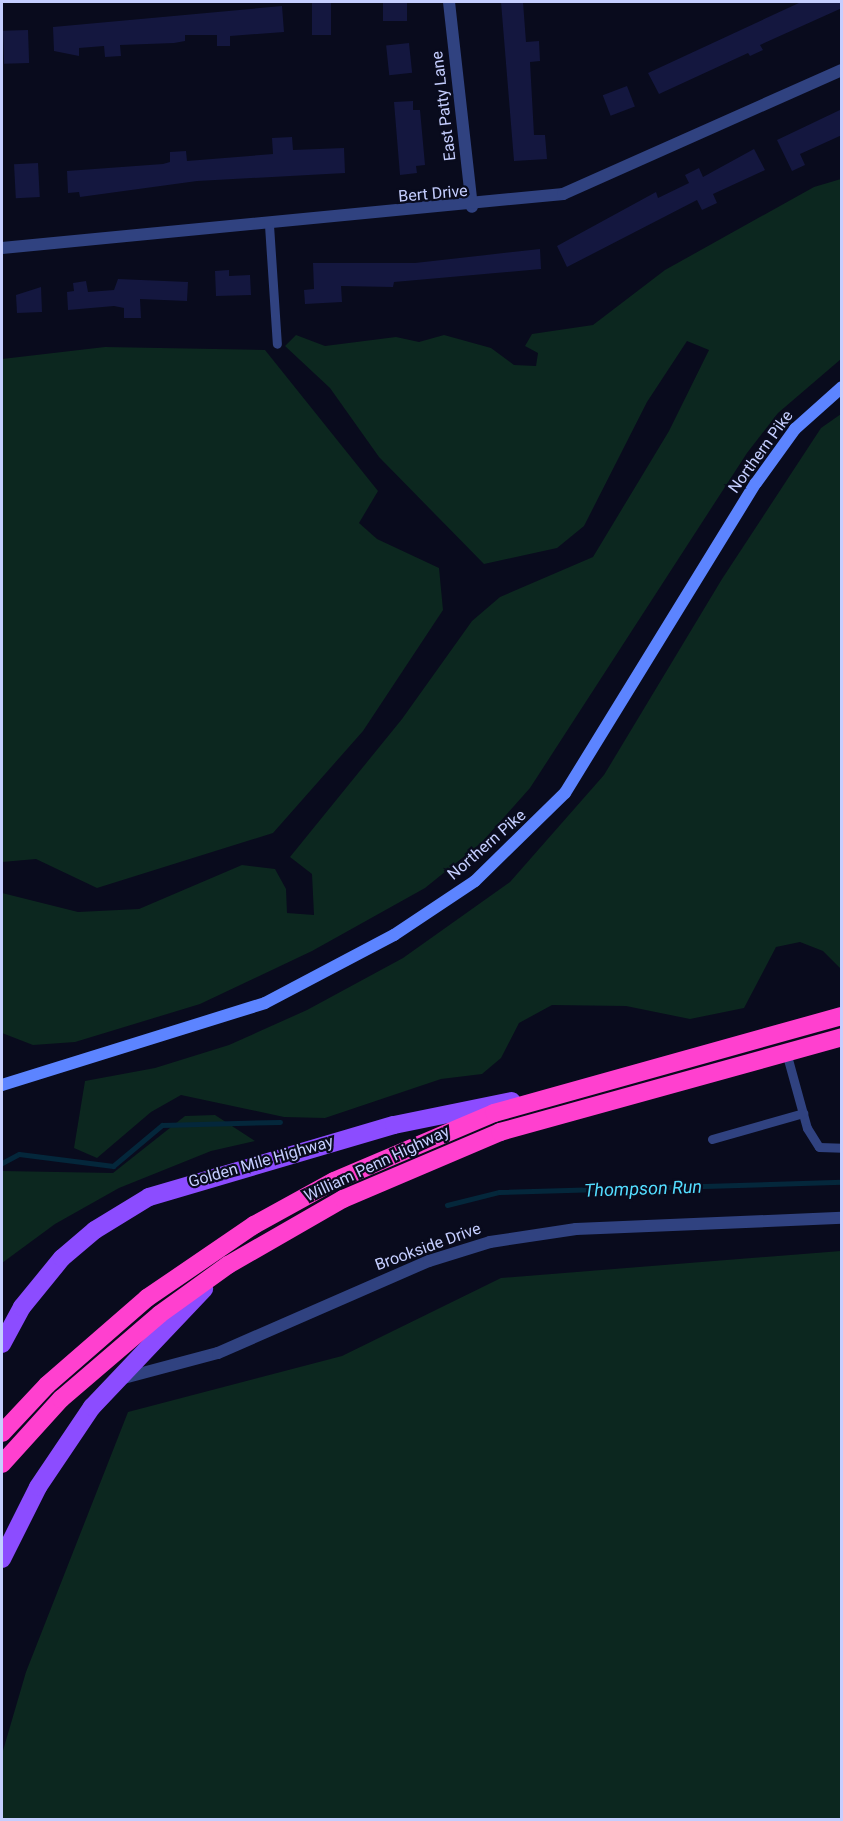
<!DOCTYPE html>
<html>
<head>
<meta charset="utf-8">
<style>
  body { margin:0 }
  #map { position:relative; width:843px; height:1821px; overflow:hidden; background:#090b1d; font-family:Roboto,sans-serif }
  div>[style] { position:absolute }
  .green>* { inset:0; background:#0c271f }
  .stream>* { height:5px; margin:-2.5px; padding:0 2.5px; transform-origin:2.5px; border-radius:2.5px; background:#04273b }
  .building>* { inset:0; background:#14173f; transform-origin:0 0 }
  .lane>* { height:9px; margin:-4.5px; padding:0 4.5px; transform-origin:4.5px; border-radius:4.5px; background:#304280 }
  .street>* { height:12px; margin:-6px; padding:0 6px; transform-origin:6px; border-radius:6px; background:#304280 }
  .secondary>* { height:12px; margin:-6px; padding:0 6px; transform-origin:6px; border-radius:6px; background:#5c84ff }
  .primary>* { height:18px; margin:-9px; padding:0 9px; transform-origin:9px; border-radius:9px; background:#8c4cff }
  .highway>* { height:18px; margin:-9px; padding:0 9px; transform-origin:9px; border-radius:9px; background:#ff40cf }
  span { translate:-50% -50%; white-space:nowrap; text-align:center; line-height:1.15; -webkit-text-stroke:4.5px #090b1d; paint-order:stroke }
  .street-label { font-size:16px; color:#c5ceff }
  .water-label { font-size:18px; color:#53ddff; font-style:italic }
  .frame { position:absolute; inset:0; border:3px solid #c5ceff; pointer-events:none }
</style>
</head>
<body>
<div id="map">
  <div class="green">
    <i style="clip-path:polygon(841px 179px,841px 359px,778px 413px,747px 453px,530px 788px,482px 842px,425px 888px,312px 951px,200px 1004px,75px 1042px,33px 1045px,2px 1033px,2px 893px,78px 912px,139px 909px,242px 865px,275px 869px,286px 889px,287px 913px,314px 915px,312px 874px,290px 857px,402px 719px,472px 621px,500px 597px,593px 557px,669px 431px,709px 350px,687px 341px,647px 402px,584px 526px,557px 548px,484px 564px,379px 457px,330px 388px,285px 346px,296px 335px,325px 346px,396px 337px,419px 342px,444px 335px,491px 348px,514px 365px,536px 366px,538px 353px,525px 346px,532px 334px,593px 325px,665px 270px,814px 187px)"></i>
    <i style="clip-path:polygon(105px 347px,265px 350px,378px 491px,359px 523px,377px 539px,439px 568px,443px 610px,363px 731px,273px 833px,97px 888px,36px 859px,2px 862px,2px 359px)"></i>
    <i style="clip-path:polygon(841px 414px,841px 969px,823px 951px,800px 942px,776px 947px,744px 1008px,690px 1019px,626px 1006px,552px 1005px,519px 1023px,501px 1058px,482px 1074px,441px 1079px,325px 1118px,284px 1117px,181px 1095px,151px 1112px,97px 1158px,74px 1148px,85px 1081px,155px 1068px,229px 1045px,307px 1010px,403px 958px,510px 882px,604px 775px,722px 579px,821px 428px)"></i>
    <i style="clip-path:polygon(215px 1115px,255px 1141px,211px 1151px,119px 1188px,55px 1224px,2px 1263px,2px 1171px,113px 1173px,185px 1116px)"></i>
    <i style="clip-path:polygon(841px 1251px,841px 1819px,2px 1819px,2px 1754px,26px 1672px,128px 1412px,342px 1356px,501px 1278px)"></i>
  </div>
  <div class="stream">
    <i style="left:2px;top:1163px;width:19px;rotate:-28deg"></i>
    <i style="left:19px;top:1154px;width:95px;rotate:7.3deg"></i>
    <i style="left:113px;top:1166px;width:64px;rotate:-39.9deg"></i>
    <i style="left:162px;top:1125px;width:118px;rotate:-1.5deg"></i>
    <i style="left:447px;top:1205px;width:54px;rotate:-14deg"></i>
    <i style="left:499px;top:1192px;width:343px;rotate:-1.7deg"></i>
  </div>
  <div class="building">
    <i style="left:312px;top:2px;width:19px;height:33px"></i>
    <i style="left:383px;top:2px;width:24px;height:19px"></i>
    <i style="clip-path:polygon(501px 2px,523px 2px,526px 42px,539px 41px,540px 61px,530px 62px,534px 135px,545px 135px,547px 159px,514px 161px)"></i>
    <i style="clip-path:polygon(801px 2px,842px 2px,842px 8px,760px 45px,763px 50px,750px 56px,748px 53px,659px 94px,648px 73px)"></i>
    <i style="clip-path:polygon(282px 6px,284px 32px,230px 36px,230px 46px,217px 46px,217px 35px,185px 35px,185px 41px,174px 43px,120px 45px,121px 56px,105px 57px,104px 46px,79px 48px,79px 56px,54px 51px,53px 27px)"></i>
    <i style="left:28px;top:30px;width:33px;height:25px;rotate:88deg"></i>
    <i style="left:409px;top:43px;width:30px;height:23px;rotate:84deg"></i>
    <i style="left:627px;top:86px;width:22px;height:26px;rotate:69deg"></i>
    <i style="clip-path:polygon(413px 101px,413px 110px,420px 110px,425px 165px,416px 166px,417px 173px,400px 175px,394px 102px)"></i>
    <i style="clip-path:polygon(842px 109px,842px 135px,800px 154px,805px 165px,792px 171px,777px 140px)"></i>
    <i style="clip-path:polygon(292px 137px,293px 150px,344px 148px,345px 173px,197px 181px,80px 197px,79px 192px,68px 193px,67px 171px,163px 164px,170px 162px,170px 152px,186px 151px,187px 161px,273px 154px,272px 138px)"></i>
    <i style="clip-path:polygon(754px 149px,765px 170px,713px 194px,717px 203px,702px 210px,697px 200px,567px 267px,557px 246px,656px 192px,658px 198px,689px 183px,685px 175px,699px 168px,703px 177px)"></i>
    <i style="left:38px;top:163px;width:34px;height:24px;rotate:87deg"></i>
    <i style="clip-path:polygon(540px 249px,541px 269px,394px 282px,393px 287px,341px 286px,342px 302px,305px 304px,304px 290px,314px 289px,313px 263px,415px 263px)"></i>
    <i style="clip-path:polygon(229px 270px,229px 276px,250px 275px,251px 295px,216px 296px,215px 271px)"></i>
    <i style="clip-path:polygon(118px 279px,188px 282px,187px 301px,140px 299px,141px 318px,124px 318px,124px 308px,114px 306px,68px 310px,67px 292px,74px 291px,73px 283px,86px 281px,88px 292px,114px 290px)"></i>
    <i style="clip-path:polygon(41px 287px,42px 312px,17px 313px,16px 295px)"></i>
  </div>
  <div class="lane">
    <i style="left:269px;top:225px;width:119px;rotate:86.2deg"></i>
    <i style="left:786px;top:1052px;width:79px;rotate:74.6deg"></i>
    <i style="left:807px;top:1128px;width:22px;rotate:58deg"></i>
    <i style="left:819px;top:1147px;width:23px;rotate:2deg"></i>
    <i style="left:712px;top:1139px;width:95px;rotate:-15.9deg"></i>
  </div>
  <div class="street">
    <i style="left:449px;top:2px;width:206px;rotate:83.6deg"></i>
    <i style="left:2px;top:248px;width:564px;rotate:-5.5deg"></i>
    <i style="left:563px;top:194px;width:305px;rotate:-24deg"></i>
    <i style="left:120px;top:1379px;width:101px;rotate:-14.9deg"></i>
    <i style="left:218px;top:1353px;width:230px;rotate:-23.6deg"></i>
    <i style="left:429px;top:1261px;width:64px;rotate:-17.3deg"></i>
    <i style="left:490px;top:1242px;width:87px;rotate:-8.6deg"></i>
    <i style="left:576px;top:1229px;width:266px;rotate:-2.4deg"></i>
  </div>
  <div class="secondary">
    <i style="left:2px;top:1085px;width:275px;rotate:-17.3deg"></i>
    <i style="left:265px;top:1003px;width:146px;rotate:-27.8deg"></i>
    <i style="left:394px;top:935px;width:97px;rotate:-33.7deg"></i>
    <i style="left:475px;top:881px;width:126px;rotate:-44.4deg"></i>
    <i style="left:565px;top:793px;width:364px;rotate:-58.4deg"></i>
    <i style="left:756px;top:483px;width:67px;rotate:-54.2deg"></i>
    <i style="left:795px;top:429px;width:63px;rotate:-41.8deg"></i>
  </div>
  <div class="primary">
    <i style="left:2px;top:1344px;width:42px;rotate:-61.6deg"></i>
    <i style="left:22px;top:1307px;width:63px;rotate:-50.8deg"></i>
    <i style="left:62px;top:1258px;width:43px;rotate:-40.3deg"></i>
    <i style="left:95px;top:1230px;width:63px;rotate:-31.4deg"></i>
    <i style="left:149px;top:1197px;width:255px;rotate:-16.4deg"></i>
    <i style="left:394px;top:1125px;width:120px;rotate:-11.5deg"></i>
    <i style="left:2px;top:1559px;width:80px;rotate:-63.4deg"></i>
    <i style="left:38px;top:1487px;width:97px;rotate:-56deg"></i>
    <i style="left:92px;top:1407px;width:163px;rotate:-46.5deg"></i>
  </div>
  <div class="highway">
    <i style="left:2px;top:1433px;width:66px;rotate:-46.8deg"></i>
    <i style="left:47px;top:1385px;width:133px;rotate:-41deg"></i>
    <i style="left:147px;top:1298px;width:130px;rotate:-34.3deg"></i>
    <i style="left:254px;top:1225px;width:91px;rotate:-28.8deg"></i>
    <i style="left:334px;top:1181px;width:174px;rotate:-23deg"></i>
    <i style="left:494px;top:1113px;width:361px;rotate:-15.6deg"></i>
    <i style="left:2px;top:1464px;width:88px;rotate:-47.8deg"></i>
    <i style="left:61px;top:1399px;width:130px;rotate:-40.6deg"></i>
    <i style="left:160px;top:1314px;width:84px;rotate:-35.8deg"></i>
    <i style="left:228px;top:1265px;width:133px;rotate:-29.9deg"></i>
    <i style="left:343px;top:1199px;width:171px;rotate:-23.1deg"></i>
    <i style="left:500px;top:1132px;width:355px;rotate:-15.5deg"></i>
  </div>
  <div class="street-label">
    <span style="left:444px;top:106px;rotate:-97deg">East Patty Lane</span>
    <span style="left:433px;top:194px;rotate:-5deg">Bert Drive</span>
    <span style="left:761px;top:452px;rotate:-54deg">Northern Pike</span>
    <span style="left:487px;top:845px;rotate:-41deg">Northern Pike</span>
    <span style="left:261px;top:1162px;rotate:-16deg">Golden Mile Highway</span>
    <span style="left:377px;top:1164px;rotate:-25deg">William Penn Highway</span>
    <span style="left:428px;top:1247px;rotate:-20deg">Brookside Drive</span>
  </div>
  <div class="water-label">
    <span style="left:643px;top:1189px;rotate:-2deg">Thompson Run</span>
  </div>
  <div class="frame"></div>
</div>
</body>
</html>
